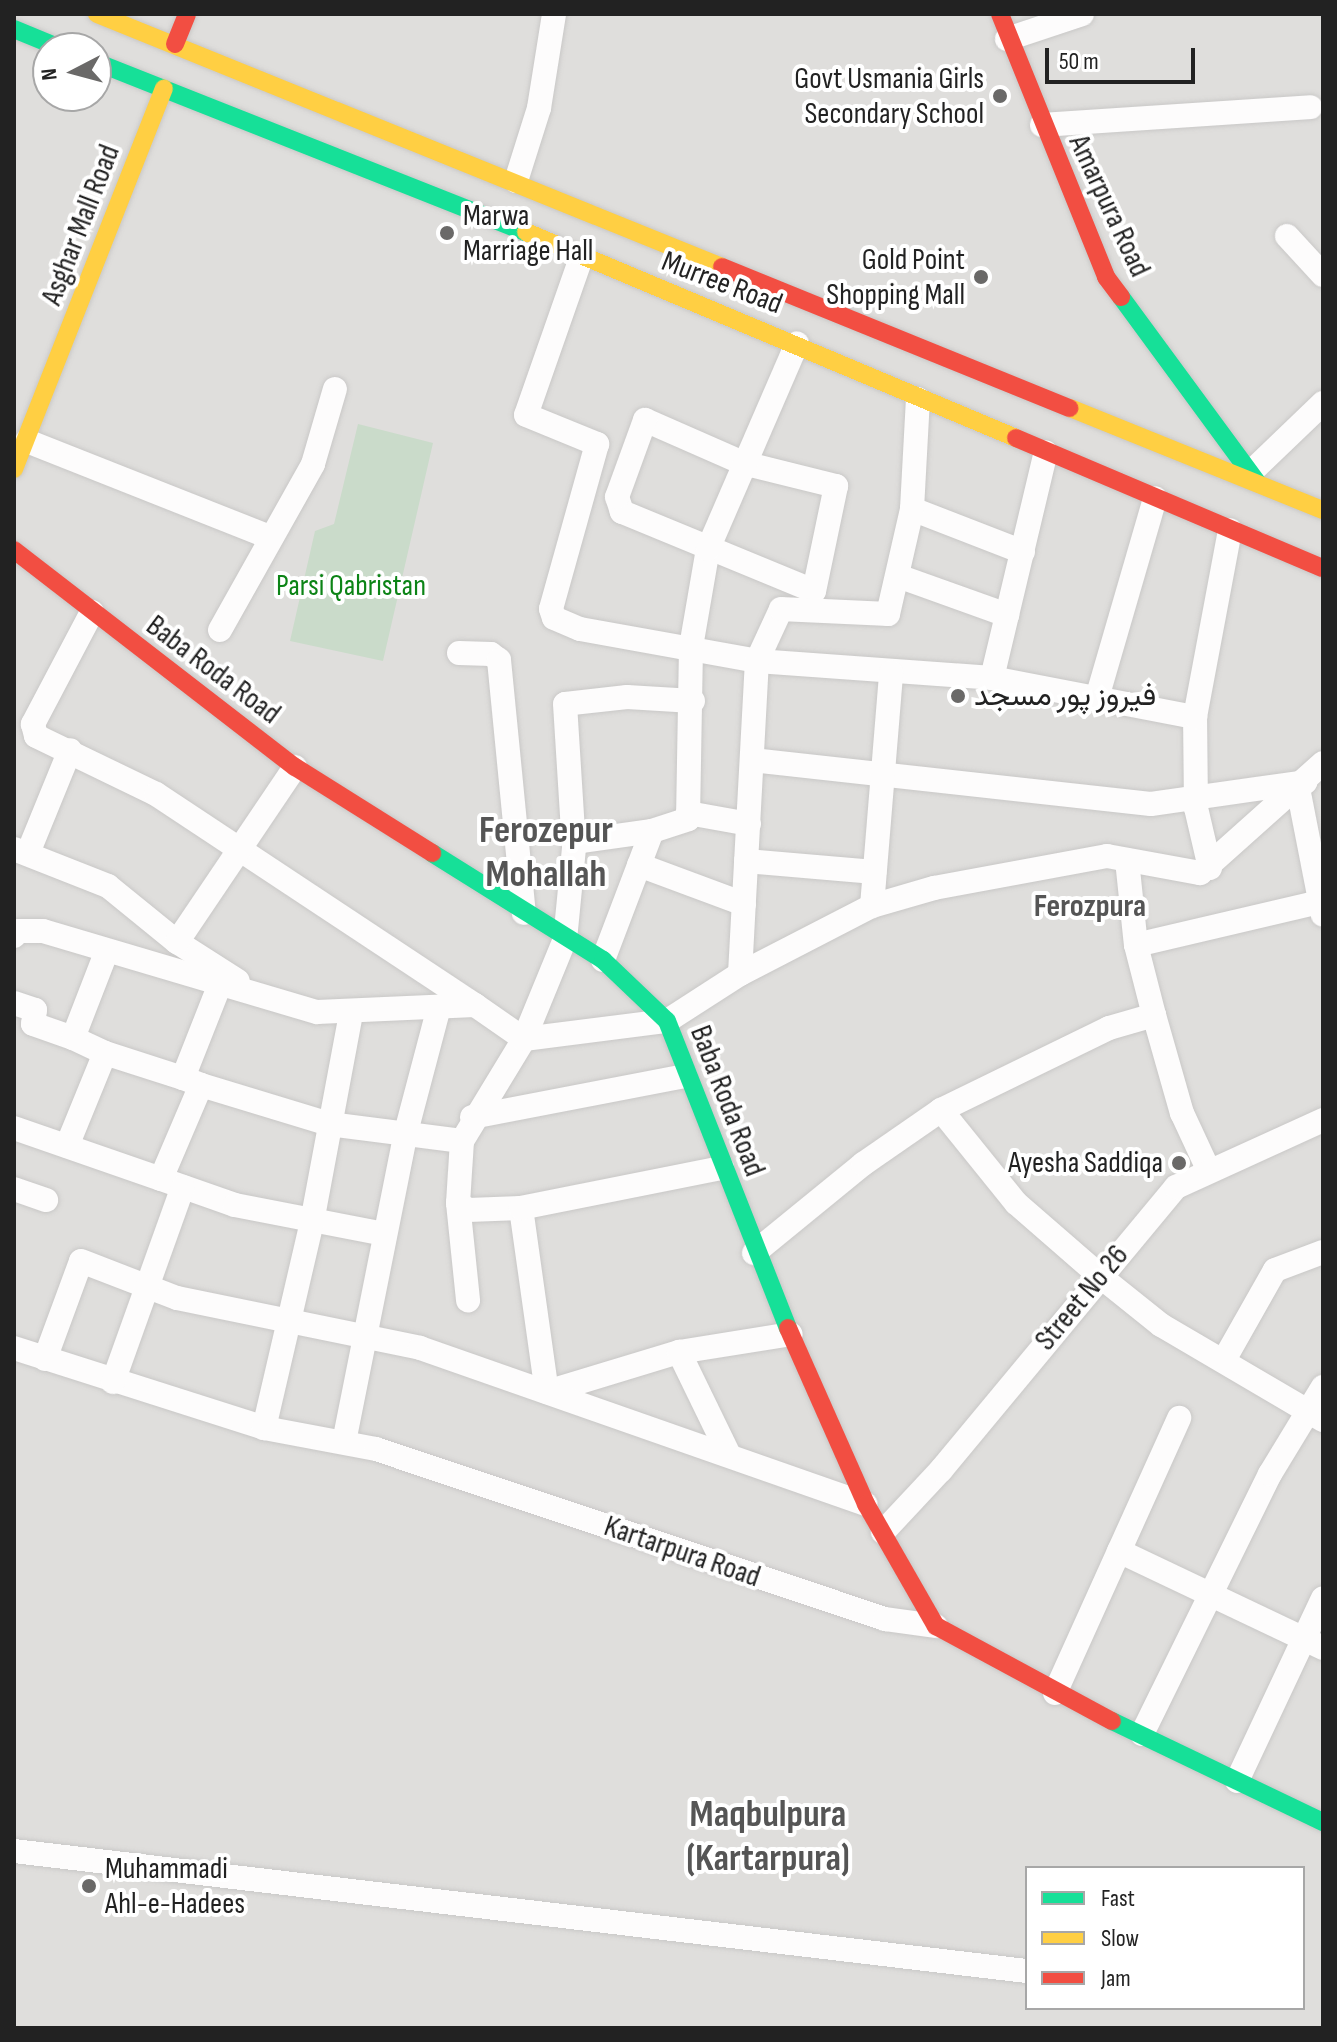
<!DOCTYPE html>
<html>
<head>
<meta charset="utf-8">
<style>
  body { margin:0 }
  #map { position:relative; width:1337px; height:2042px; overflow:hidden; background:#f0eeeb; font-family:"Sofia Sans Condensed",Vazirmatn,sans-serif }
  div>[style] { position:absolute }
  .residential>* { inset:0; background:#dfdedc }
  .cemetery>* { inset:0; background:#cadbca }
  .roads { filter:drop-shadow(0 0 2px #c9c8c7) drop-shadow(0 0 2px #c9c8c7) }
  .street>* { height:24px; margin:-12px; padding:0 12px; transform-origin:12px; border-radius:12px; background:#fdfcfc }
  .fast>* { height:18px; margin:-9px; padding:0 9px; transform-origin:9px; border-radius:9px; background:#16e098 }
  .slow>* { height:18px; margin:-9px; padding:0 9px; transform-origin:9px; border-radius:9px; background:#ffcf43 }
  .jam>* { height:18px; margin:-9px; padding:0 9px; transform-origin:9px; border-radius:9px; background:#f24e42 }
  .dots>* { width:22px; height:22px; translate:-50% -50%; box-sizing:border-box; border:4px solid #fff; border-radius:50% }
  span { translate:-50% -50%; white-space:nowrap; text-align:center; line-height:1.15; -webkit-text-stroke:8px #fff; paint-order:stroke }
  .poi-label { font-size:30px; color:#222 }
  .right { translate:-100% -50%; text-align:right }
  .left { translate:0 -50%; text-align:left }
  .street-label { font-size:30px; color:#222 }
  .park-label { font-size:30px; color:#0c8416 }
  .neighbourhood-label { font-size:32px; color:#555; font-weight:700 }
  .district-label { font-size:38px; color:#555; font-weight:700 }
  .frame { position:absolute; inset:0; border:16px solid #222; pointer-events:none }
  .legend { position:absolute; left:1025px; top:1866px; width:280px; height:144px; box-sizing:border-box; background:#fff; border:2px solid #a7a7a7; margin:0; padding:10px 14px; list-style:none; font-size:24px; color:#222 }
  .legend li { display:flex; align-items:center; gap:16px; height:40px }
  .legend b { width:40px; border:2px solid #a7a7a7 }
  .north { position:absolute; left:32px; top:32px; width:80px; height:80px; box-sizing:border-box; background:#fff; border:2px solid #a7a7a7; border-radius:50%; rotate:264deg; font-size:22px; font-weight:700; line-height:32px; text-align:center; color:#222 }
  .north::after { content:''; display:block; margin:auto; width:28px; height:36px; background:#6a6968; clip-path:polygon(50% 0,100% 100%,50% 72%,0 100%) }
  .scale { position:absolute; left:1045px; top:48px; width:150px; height:36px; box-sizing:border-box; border:4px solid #222; border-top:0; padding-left:10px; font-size:24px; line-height:28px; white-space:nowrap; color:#222; -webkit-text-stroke:6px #fff; paint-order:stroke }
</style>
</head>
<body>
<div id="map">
  <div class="residential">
    <i style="clip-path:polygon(evenodd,14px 14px,1323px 14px,1323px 2028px,14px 2028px,14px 14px,48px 48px,96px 48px,96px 96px,48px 96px,48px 48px,14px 14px,1027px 1868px,1303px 1868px,1303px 2008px,1027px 2008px,1027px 1868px)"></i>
  </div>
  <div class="cemetery">
    <i style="clip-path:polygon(358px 424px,433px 443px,383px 661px,290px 641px,315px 531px,334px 524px)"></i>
  </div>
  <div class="roads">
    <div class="street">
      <i style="left:1007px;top:39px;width:79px;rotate:-18.4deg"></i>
      <i style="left:1042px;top:125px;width:269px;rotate:-3.8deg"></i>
      <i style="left:516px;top:181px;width:77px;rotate:-72.5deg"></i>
      <i style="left:539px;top:108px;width:95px;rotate:-80.9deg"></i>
      <i style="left:1287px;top:236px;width:53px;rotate:47.3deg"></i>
      <i style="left:581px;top:258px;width:166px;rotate:109.3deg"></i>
      <i style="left:526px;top:415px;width:77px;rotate:22.2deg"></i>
      <i style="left:597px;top:444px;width:171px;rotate:105.6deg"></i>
      <i style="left:551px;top:609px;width:9px;rotate:72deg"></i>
      <i style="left:554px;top:618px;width:28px;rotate:23deg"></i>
      <i style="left:580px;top:629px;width:180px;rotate:10.2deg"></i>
      <i style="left:757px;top:661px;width:236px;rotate:4.1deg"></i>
      <i style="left:992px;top:678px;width:207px;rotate:10.9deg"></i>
      <i style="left:645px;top:420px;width:107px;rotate:23.7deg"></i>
      <i style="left:743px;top:463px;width:96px;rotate:13.9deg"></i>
      <i style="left:836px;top:486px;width:107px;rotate:101.8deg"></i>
      <i style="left:814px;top:591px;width:208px;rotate:-157.6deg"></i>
      <i style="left:622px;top:512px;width:16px;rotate:-108deg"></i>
      <i style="left:617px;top:497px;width:82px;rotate:-70deg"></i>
      <i style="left:27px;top:441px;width:261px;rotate:21.6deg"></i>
      <i style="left:1251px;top:472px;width:100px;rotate:-43.8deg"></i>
      <i style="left:912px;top:509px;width:119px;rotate:21.2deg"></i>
      <i style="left:898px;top:576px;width:116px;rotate:19.7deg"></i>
      <i style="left:92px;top:612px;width:127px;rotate:117.8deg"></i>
      <i style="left:33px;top:724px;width:12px;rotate:76deg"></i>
      <i style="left:36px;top:736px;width:133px;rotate:25.8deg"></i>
      <i style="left:156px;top:794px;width:382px;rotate:33.5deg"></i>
      <i style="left:220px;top:630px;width:190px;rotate:-60.7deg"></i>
      <i style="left:313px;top:464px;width:78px;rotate:-73.7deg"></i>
      <i style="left:459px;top:653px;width:32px;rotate:2deg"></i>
      <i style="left:491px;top:654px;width:10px;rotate:37deg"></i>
      <i style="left:499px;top:660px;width:254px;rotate:84.4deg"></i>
      <i style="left:992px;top:678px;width:232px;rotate:-76.6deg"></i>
      <i style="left:1097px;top:698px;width:208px;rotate:-73.8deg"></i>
      <i style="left:693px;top:701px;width:66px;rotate:-176.5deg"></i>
      <i style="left:627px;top:697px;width:62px;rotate:173.6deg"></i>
      <i style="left:565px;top:704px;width:144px;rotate:86.4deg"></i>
      <i style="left:574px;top:848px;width:91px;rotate:95.6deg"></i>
      <i style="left:565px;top:939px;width:108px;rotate:112.3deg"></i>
      <i style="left:524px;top:1039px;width:119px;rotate:121.3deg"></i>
      <i style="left:462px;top:1141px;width:62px;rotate:93.7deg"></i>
      <i style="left:458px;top:1203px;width:12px;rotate:35deg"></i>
      <i style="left:468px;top:1210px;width:53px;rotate:-2.2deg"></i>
      <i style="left:521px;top:1208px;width:186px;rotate:82deg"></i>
      <i style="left:547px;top:1392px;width:138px;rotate:-16.9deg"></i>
      <i style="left:679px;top:1352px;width:113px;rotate:-9.1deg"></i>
      <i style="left:752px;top:760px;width:401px;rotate:6.3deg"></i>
      <i style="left:1151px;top:804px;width:156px;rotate:-8.1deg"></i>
      <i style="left:1298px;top:788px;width:129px;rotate:78.9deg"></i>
      <i style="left:688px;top:813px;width:62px;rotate:10.2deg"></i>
      <i style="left:574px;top:842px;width:79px;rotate:-8deg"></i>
      <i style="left:14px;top:849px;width:101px;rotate:21.5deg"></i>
      <i style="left:108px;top:886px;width:89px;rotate:39.1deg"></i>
      <i style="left:177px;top:942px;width:72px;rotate:32.6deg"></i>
      <i style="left:28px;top:853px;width:111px;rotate:-67.8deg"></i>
      <i style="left:1127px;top:860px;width:85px;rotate:84deg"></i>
      <i style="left:1136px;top:945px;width:72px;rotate:75.6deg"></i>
      <i style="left:1154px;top:1015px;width:102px;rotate:74.1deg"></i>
      <i style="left:1182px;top:1113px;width:62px;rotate:65.1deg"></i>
      <i style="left:746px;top:861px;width:129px;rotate:4.9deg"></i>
      <i style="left:639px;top:865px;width:112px;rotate:20.4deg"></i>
      <i style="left:1210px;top:868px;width:62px;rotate:-103.1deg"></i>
      <i style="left:1196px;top:808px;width:91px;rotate:-90.6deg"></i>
      <i style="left:1195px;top:717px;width:190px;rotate:-79.4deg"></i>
      <i style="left:872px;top:906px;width:234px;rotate:-85.3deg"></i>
      <i style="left:14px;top:936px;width:7px;rotate:-45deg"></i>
      <i style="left:19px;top:931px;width:24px"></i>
      <i style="left:43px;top:931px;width:286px;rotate:16.5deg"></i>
      <i style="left:317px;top:1012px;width:158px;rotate:-2.5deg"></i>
      <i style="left:475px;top:1005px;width:60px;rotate:34.8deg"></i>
      <i style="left:524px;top:1039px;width:144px;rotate:-7.2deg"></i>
      <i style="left:667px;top:1021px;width:87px;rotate:-32.8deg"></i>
      <i style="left:740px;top:974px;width:148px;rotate:-27.3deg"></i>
      <i style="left:872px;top:906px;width:65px;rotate:-16.2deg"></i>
      <i style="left:934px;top:888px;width:176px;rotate:-10.5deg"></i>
      <i style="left:1107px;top:856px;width:95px;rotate:10.4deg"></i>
      <i style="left:1200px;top:873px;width:165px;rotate:-41.8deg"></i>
      <i style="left:177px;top:942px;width:211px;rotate:-56deg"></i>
      <i style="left:1136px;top:945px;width:189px;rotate:-13.2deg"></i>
      <i style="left:603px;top:960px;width:138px;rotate:-69.2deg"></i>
      <i style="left:652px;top:831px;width:38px;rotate:-18deg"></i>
      <i style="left:688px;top:819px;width:172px;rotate:-89deg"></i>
      <i style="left:691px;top:647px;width:99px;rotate:-80.2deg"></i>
      <i style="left:708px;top:549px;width:224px;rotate:-66.6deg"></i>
      <i style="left:740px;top:974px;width:313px;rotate:-86.9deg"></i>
      <i style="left:757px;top:661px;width:57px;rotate:-65.2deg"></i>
      <i style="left:781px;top:609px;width:107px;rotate:2.7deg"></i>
      <i style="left:888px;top:614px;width:108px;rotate:-77.1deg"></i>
      <i style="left:912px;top:509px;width:110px;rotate:-86.9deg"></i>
      <i style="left:220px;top:984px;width:101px;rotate:111.5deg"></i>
      <i style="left:183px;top:1078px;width:19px;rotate:21deg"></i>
      <i style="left:201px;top:1085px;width:102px;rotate:113.1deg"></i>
      <i style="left:161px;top:1179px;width:78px;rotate:19.4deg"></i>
      <i style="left:235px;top:1205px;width:152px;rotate:11deg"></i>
      <i style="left:14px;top:1003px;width:22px;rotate:18deg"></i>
      <i style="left:35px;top:1010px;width:14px;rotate:98deg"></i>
      <i style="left:33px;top:1024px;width:42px;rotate:19.3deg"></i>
      <i style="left:105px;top:1053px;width:82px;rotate:17.8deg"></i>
      <i style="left:201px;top:1085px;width:134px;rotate:16.9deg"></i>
      <i style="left:329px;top:1124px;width:134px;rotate:7.3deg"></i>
      <i style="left:941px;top:1110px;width:119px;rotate:51.1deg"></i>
      <i style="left:1016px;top:1203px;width:113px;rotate:41deg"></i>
      <i style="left:1101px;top:1277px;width:77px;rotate:38.7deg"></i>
      <i style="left:1161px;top:1325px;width:188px;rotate:30.4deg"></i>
      <i style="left:472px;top:1117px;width:217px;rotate:-10.9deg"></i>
      <i style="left:14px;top:1128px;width:156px;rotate:19.1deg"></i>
      <i style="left:67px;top:1146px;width:100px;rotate:-67.8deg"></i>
      <i style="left:105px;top:1053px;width:35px;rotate:-155deg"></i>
      <i style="left:73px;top:1038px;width:91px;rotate:-68.8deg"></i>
      <i style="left:14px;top:1189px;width:34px;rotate:19deg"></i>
      <i style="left:458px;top:1203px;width:98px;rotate:84.1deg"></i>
      <i style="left:521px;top:1208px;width:205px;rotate:-11.3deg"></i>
      <i style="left:754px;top:1253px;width:141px;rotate:-39.2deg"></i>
      <i style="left:863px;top:1164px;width:95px;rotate:-34.7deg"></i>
      <i style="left:941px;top:1110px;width:187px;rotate:-26deg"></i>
      <i style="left:1109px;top:1028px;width:47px;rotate:-16.1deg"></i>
      <i style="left:14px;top:1348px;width:262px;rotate:17.7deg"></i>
      <i style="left:264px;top:1428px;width:114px;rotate:10.6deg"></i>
      <i style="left:376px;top:1449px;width:537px;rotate:18.47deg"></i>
      <i style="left:885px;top:1619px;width:51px;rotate:7.8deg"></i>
      <i style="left:679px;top:1352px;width:114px;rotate:64.1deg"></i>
      <i style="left:45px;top:1359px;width:104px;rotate:-69.8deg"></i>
      <i style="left:81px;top:1261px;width:103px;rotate:21.1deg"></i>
      <i style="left:177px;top:1298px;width:248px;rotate:11.6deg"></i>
      <i style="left:420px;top:1348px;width:472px;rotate:19.3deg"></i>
      <i style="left:1224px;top:1360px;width:103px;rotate:-60.5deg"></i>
      <i style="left:1275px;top:1270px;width:51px;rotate:-20.6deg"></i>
      <i style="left:113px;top:1382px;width:207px;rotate:-70.3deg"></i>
      <i style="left:264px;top:1428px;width:212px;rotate:-76.9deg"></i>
      <i style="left:312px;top:1222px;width:212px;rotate:-79.4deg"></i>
      <i style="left:344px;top:1442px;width:316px;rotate:-78.7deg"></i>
      <i style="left:406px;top:1132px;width:129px;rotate:-75.2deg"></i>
      <i style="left:883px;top:1532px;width:85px;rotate:-46.9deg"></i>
      <i style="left:941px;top:1470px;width:368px;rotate:-50.3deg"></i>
      <i style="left:1176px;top:1187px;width:162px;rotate:-24.5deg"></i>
      <i style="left:1119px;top:1551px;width:226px;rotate:25.4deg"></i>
      <i style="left:1055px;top:1693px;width:302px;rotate:-65.7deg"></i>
      <i style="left:1142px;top:1734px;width:290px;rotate:-63.8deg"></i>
      <i style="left:1270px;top:1474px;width:102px;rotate:-58.7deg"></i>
      <i style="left:1237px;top:1781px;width:202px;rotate:-64.8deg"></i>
      <i style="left:14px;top:1851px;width:1020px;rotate:6.76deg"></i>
    </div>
    <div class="fast">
      <i style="left:14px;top:29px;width:50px;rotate:22.4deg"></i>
      <i style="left:96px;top:62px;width:462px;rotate:21.6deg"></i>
      <i style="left:1121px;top:297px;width:230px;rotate:53.7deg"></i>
      <i style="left:432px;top:853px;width:202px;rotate:32deg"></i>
      <i style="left:603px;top:960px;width:88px;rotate:43.6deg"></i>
      <i style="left:667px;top:1021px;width:330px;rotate:68.5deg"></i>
      <i style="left:1112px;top:1721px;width:234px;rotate:25.6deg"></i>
    </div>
    <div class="slow">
      <i style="left:97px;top:14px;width:674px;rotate:22.04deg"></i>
      <i style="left:526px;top:232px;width:532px;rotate:22.8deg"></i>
      <i style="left:1070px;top:408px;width:273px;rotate:22deg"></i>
      <i style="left:14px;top:469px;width:409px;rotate:-68.5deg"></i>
    </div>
    <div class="jam">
      <i style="left:1000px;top:14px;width:284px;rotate:68deg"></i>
      <i style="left:1106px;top:277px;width:25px;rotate:53deg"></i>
      <i style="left:175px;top:44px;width:32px;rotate:-68deg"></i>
      <i style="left:722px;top:267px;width:375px;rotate:22.1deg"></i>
      <i style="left:1016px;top:438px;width:333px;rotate:23deg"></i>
      <i style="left:14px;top:550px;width:355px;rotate:37.7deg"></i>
      <i style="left:295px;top:767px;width:162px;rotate:32.1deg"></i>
      <i style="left:788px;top:1328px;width:193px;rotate:66.1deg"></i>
      <i style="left:866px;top:1504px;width:141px;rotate:60.2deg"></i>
      <i style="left:936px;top:1626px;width:200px;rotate:28.4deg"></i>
    </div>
  </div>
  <div class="dots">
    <i style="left:1000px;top:96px;background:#6a6968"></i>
    <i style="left:447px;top:233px;background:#6a6968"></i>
    <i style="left:981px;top:277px;background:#6a6968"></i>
    <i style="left:958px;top:696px;background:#6a6968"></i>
    <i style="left:1179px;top:1163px;background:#6a6968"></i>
    <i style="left:89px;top:1886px;background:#6a6968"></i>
  </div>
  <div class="poi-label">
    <span class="right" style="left:984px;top:96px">Govt Usmania Girls<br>Secondary School</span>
    <span class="left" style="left:463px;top:233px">Marwa<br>Marriage Hall</span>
    <span class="right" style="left:965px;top:277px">Gold Point<br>Shopping Mall</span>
    <span class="left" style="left:974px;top:696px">فیروز پور مسجد</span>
    <span class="right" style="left:1163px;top:1163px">Ayesha Saddiqa</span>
    <span class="left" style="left:105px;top:1886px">Muhammadi<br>Ahl-e-Hadees</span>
  </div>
  <div class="street-label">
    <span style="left:1109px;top:206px;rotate:65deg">Amarpura Road</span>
    <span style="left:81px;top:225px;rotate:-69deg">Asghar Mall Road</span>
    <span style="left:722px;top:283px;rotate:21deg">Murree Road</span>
    <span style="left:213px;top:670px;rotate:37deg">Baba Roda Road</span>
    <span style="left:727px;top:1101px;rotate:69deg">Baba Roda Road</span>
    <span style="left:1082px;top:1298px;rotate:-50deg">Street No 26</span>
    <span style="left:682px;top:1552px;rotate:19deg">Kartarpura Road</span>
  </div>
  <div class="park-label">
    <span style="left:351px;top:586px">Parsi Qabristan</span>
  </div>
  <div class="neighbourhood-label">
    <span style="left:1090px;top:907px">Ferozpura</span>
  </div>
  <div class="district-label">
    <span style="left:546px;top:853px">Ferozepur<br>Mohallah</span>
    <span style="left:768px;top:1837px">Maqbulpura<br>(Kartarpura)</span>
  </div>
  <div class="frame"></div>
  <ul class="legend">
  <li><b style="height:10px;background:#16e098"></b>Fast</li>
  <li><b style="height:10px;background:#ffcf43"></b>Slow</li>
  <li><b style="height:10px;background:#f24e42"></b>Jam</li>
  </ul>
  <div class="north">N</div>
  <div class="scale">50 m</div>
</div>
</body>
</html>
